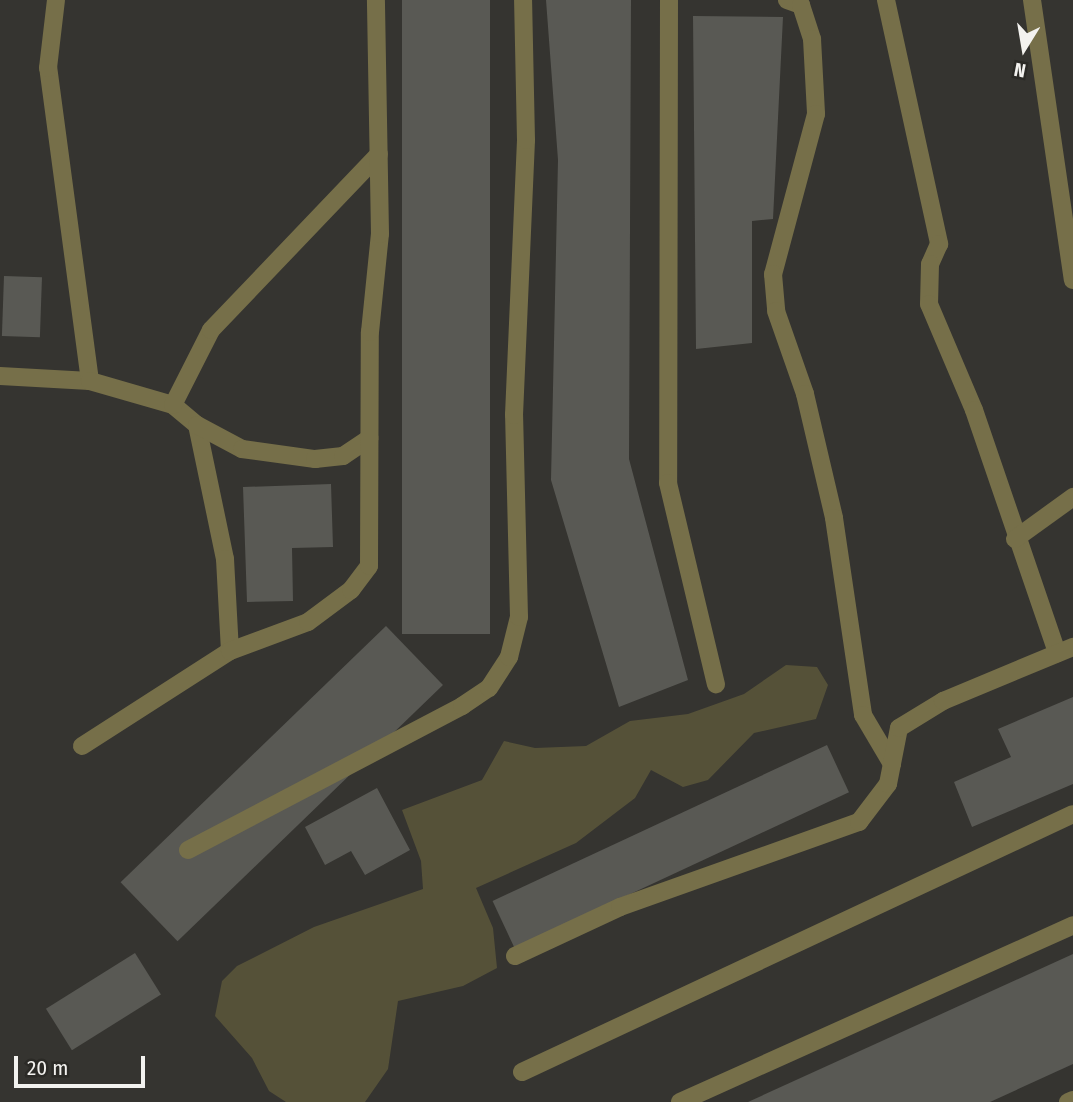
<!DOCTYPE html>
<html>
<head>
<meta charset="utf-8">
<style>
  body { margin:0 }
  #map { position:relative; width:1073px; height:1102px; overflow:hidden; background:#353430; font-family:"Fira Sans Condensed",sans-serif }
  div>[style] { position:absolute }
  .green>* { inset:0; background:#555138 }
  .building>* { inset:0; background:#595954; transform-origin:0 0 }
  .lane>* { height:18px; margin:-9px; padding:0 9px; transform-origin:9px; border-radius:9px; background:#766f49 }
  span { translate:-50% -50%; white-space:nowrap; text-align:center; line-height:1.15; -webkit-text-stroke:6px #2b2a26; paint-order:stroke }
  .north { position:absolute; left:989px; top:14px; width:70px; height:70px; -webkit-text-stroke:5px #2b2a26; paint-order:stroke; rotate:191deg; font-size:19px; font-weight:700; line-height:28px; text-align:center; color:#f3f2ef }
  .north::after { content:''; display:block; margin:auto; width:24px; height:32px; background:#f3f2ef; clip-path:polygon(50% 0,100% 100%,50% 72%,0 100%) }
  .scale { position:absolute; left:14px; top:1056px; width:131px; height:32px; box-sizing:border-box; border:4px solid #f3f2ef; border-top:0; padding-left:9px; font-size:21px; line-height:24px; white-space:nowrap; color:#f3f2ef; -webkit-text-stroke:5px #2b2a26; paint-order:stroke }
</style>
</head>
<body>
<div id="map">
  <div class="green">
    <i style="clip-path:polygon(786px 665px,817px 667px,828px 685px,816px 719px,754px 733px,708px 780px,683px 787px,651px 770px,635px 798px,576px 843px,476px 888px,493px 928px,497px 968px,463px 986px,398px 1001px,388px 1069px,365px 1102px,286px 1102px,269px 1091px,252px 1058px,215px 1016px,222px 981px,237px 966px,314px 927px,423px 889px,421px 861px,402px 810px,482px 780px,504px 741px,535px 748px,586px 746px,630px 721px,688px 714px,744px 694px)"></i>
  </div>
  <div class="building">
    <i style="left:402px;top:0;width:88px;height:634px"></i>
    <i style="clip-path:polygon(546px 0,631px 0,629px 459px,688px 680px,619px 707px,551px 480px,558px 160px)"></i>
    <i style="clip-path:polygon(693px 16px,783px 17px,773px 219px,752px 221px,752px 343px,696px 349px)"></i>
    <i style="left:4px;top:276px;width:38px;height:60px;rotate:2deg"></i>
    <i style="clip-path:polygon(331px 484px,333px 547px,292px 548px,293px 601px,247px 602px,243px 487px)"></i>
    <i style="left:386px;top:626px;width:82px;height:369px;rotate:46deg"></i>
    <i style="clip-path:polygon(1073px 697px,1073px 784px,972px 827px,954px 782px,1011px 757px,998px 729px)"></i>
    <i style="left:827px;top:745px;width:52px;height:369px;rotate:65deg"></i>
    <i style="clip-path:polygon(377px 788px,410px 850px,365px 875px,351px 851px,325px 865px,305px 827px)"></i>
    <i style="left:135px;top:953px;width:49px;height:105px;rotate:58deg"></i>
    <i style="clip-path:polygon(1073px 954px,1073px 1064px,990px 1102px,748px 1102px)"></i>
  </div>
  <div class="lane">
    <i style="left:669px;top:0;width:483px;rotate:90.1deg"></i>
    <i style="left:668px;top:483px;width:207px;rotate:76.6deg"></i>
    <i style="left:787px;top:0;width:15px;rotate:20deg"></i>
    <i style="left:801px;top:5px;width:36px;rotate:72deg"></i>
    <i style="left:812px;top:39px;width:75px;rotate:86.9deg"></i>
    <i style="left:816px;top:114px;width:166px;rotate:105deg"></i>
    <i style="left:773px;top:274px;width:37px;rotate:85deg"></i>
    <i style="left:776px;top:311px;width:88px;rotate:70.7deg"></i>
    <i style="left:805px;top:394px;width:127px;rotate:76.8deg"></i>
    <i style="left:834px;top:518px;width:199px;rotate:81.6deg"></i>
    <i style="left:863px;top:715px;width:57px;rotate:59.4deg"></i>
    <i style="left:886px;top:0;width:250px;rotate:77.7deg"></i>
    <i style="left:939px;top:244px;width:22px;rotate:114deg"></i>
    <i style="left:930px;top:264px;width:40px;rotate:91.4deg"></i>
    <i style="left:929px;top:304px;width:115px;rotate:67deg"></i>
    <i style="left:974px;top:410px;width:257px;rotate:71.1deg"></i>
    <i style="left:1032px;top:0;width:283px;rotate:81.7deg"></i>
    <i style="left:0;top:376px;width:90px;rotate:3.2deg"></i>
    <i style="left:90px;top:381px;width:316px;rotate:-97.6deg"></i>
    <i style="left:48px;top:68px;width:68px;rotate:-83.3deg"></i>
    <i style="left:90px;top:381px;width:86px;rotate:16.1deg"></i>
    <i style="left:173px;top:405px;width:31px;rotate:40deg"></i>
    <i style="left:197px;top:425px;width:137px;rotate:78.2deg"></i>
    <i style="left:225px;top:559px;width:92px;rotate:86.9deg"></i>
    <i style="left:173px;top:405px;width:84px;rotate:-63.1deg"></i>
    <i style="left:211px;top:330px;width:243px;rotate:-46.3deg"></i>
    <i style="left:197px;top:425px;width:51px;rotate:28.1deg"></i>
    <i style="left:242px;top:449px;width:74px;rotate:7.8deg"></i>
    <i style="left:315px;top:459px;width:28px;rotate:-6deg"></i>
    <i style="left:343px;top:456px;width:32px;rotate:-34deg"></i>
    <i style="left:1015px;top:539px;width:72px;rotate:-35.9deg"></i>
    <i style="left:82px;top:746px;width:176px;rotate:-32.7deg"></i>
    <i style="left:230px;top:651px;width:83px;rotate:-20.4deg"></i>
    <i style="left:308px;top:622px;width:54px;rotate:-36.7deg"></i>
    <i style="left:351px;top:590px;width:30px;rotate:-53deg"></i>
    <i style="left:369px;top:566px;width:234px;rotate:-89.8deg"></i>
    <i style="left:370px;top:332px;width:99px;rotate:-84.2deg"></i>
    <i style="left:380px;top:234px;width:234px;rotate:-91deg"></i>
    <i style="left:188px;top:850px;width:310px;rotate:-27.7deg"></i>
    <i style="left:462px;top:706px;width:32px;rotate:-34deg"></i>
    <i style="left:489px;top:688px;width:37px;rotate:-57deg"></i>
    <i style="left:509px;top:657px;width:41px;rotate:-76deg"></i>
    <i style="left:519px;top:617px;width:202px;rotate:-91.4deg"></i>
    <i style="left:514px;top:415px;width:275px;rotate:-87.5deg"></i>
    <i style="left:526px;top:140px;width:140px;rotate:-91.2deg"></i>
    <i style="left:515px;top:956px;width:116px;rotate:-25deg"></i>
    <i style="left:620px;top:907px;width:254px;rotate:-19.6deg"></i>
    <i style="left:859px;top:822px;width:48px;rotate:-52.7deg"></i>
    <i style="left:888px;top:784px;width:57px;rotate:-78.9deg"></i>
    <i style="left:899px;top:728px;width:52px;rotate:-31.5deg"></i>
    <i style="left:943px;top:701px;width:141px;rotate:-22.6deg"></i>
    <i style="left:522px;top:1072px;width:608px;rotate:-25.09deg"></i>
    <i style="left:680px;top:1102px;width:431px;rotate:-24.2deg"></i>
    <i style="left:1068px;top:1102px;width:5px;rotate:-22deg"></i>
  </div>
  <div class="north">N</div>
  <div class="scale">20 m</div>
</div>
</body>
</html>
